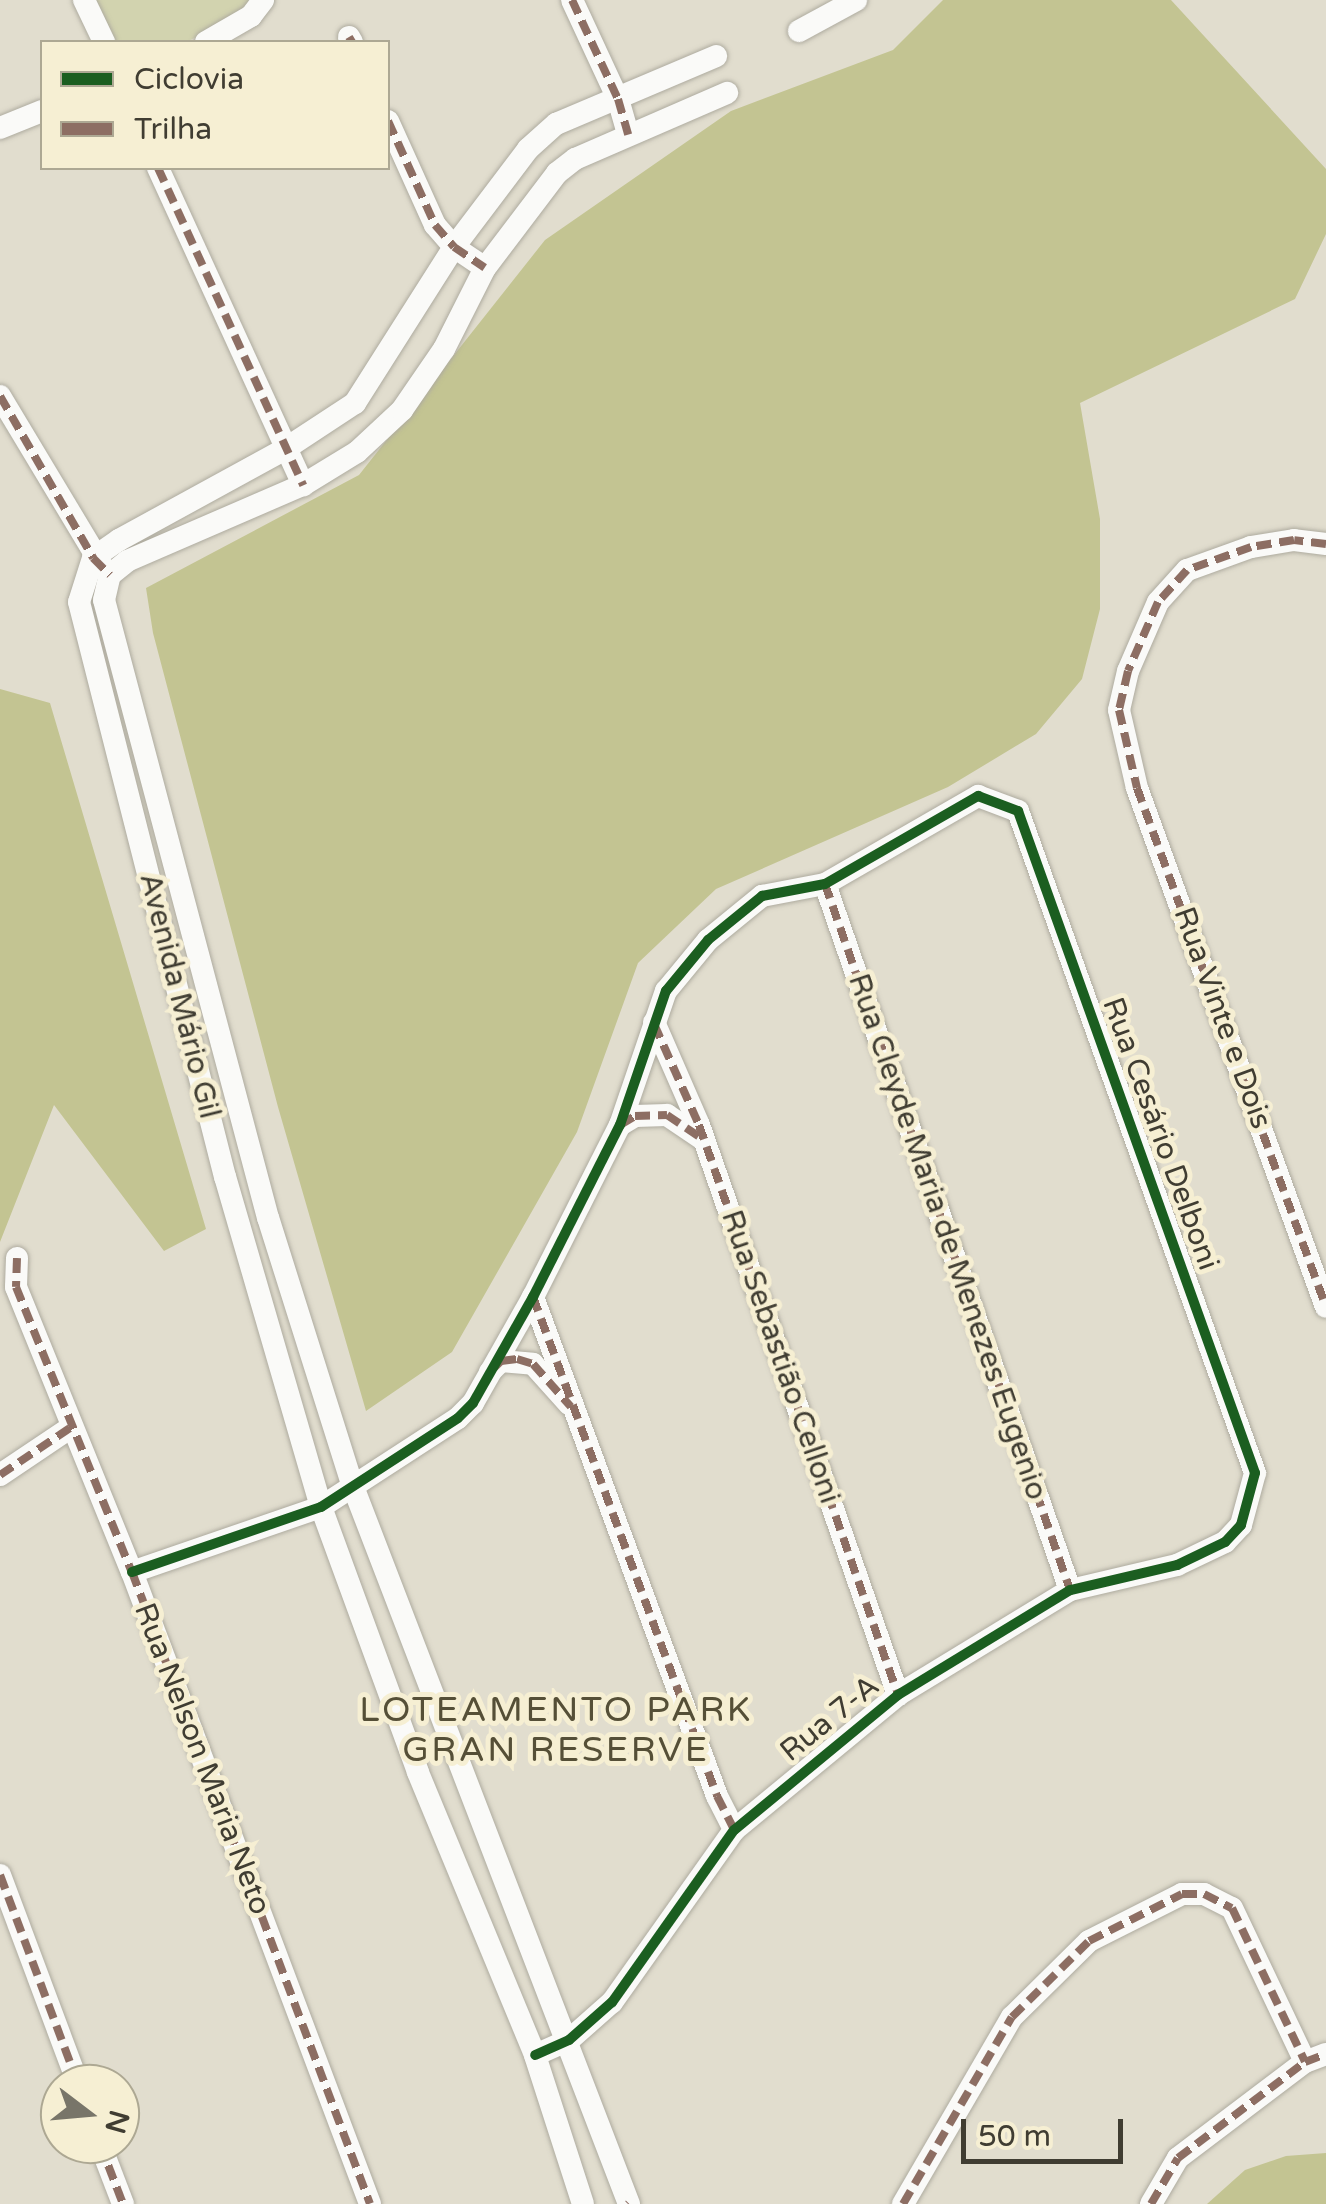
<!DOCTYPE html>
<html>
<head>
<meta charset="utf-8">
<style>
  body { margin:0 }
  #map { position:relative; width:1326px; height:2204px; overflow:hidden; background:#e1ddce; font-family:"Varela Round",sans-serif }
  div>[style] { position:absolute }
  .green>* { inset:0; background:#d2d3af }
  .forest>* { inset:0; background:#c3c492 }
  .roads { filter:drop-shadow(0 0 2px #aeab9f) drop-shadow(0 0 2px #aeab9f) }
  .minor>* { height:22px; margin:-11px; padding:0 11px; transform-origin:11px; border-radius:11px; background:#fafaf8 }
  .quiet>* { height:8px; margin-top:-4px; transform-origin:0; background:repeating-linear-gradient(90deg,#8d6e63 0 15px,transparent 0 23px) }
  .cycleway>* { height:10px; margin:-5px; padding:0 5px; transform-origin:5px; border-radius:5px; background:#1b5e20 }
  span { translate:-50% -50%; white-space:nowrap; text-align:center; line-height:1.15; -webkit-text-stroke:10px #f6efd3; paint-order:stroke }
  .street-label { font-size:30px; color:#403d32 }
  .quarter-label { font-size:35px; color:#554f37; letter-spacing:2.5px }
  .legend { position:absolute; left:40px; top:40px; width:350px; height:130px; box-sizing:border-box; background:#f6efd3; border:2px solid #ada893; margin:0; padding:12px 18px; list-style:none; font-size:30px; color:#403d32 }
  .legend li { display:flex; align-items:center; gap:20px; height:50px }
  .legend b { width:50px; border:2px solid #ada893 }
  .north { position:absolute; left:40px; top:2064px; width:100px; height:100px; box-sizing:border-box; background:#f6efd3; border:2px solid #ada893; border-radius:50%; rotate:106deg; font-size:28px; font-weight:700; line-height:40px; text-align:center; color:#403d32 }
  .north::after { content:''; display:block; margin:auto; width:35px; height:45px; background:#787569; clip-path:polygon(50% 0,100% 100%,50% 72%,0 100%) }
  .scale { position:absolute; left:961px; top:2119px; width:162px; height:45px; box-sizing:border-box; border:5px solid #403d32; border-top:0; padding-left:12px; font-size:30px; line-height:35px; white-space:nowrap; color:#403d32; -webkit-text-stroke:8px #f6efd3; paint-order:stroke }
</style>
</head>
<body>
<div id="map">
  <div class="green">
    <i style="clip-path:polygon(91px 0,253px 0,243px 15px,186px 42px,111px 42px)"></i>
  </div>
  <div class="forest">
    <i style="clip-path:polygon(943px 0,1171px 0,1326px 169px,1326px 234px,1295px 299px,1080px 403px,1100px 519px,1100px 609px,1082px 679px,1036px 734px,948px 787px,716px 889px,638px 963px,577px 1132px,452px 1352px,366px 1411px,278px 1107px,153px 633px,146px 588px,359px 475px,545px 240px,731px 111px,893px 50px)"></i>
    <i style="clip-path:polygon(0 689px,50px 703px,206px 1229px,164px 1251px,54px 1105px,0 1242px)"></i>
    <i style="clip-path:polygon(1326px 2153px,1326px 2204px,1207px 2204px,1245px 2170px,1286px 2156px)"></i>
  </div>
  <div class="roads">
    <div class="minor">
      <i style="left:84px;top:0;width:47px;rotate:64.5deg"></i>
      <i style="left:572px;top:0;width:109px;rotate:65.1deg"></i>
      <i style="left:618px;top:99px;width:37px;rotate:74deg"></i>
      <i style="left:799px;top:31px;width:65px;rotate:-28.5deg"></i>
      <i style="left:349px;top:37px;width:6px;rotate:59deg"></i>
      <i style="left:206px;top:42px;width:52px;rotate:-30deg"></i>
      <i style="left:251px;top:16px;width:20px;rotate:-53deg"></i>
      <i style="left:388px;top:121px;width:114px;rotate:65.7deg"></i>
      <i style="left:435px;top:225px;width:29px;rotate:49deg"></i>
      <i style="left:454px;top:247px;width:37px;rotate:34deg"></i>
      <i style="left:0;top:128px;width:45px;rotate:-22deg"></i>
      <i style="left:158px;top:168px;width:349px;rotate:65.4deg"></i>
      <i style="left:0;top:396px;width:202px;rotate:59deg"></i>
      <i style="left:1326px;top:544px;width:32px;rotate:-173deg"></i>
      <i style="left:1294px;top:540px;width:44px;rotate:170.8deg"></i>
      <i style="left:1251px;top:547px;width:68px;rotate:160.2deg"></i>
      <i style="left:1187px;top:570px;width:43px;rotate:132.2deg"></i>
      <i style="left:1158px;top:602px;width:75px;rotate:113.5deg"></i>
      <i style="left:1128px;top:671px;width:40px;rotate:103deg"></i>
      <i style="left:1119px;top:710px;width:80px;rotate:77deg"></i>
      <i style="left:1137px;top:788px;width:552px;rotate:69.99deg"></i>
      <i style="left:825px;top:884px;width:747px;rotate:70.86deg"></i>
      <i style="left:654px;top:1022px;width:112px;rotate:66.4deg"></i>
      <i style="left:699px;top:1125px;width:604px;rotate:70.75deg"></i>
      <i style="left:620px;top:1125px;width:17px;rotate:-31deg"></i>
      <i style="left:635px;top:1116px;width:32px;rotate:-2deg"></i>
      <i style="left:667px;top:1115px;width:41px;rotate:34.1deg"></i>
      <i style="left:17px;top:1258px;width:29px;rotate:92deg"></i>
      <i style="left:16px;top:1287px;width:308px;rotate:67.9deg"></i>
      <i style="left:132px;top:1572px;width:675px;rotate:69.36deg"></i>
      <i style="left:533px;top:1297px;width:532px;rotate:69.76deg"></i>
      <i style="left:717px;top:1796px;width:38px;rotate:63deg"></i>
      <i style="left:490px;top:1372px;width:16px;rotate:-45deg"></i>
      <i style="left:501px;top:1361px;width:32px;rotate:5deg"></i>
      <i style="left:533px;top:1364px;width:54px;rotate:48deg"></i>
      <i style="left:0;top:1475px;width:84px;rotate:-33.9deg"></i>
      <i style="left:132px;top:1572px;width:200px;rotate:-19deg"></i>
      <i style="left:321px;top:1507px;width:163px;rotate:-33deg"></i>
      <i style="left:458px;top:1418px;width:21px;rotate:-45deg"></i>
      <i style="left:473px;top:1403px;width:122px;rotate:-60.5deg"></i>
      <i style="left:533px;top:1297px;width:193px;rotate:-63.2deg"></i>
      <i style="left:620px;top:1125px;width:142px;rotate:-71.1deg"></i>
      <i style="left:666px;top:991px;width:66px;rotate:-50.5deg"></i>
      <i style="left:708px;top:940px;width:70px;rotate:-39.2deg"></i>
      <i style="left:762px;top:896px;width:64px;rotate:-10.8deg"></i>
      <i style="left:825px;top:884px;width:177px;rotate:-29.9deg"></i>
      <i style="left:978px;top:796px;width:43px;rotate:20.6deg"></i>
      <i style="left:1018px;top:811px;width:703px;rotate:70.3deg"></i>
      <i style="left:1255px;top:1473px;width:54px;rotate:105.1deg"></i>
      <i style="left:1241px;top:1525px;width:23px;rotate:133deg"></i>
      <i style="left:1225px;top:1542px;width:53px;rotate:154.4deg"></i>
      <i style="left:1177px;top:1565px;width:110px;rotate:166.8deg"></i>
      <i style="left:1070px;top:1590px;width:202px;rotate:148.6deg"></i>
      <i style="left:898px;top:1695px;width:212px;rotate:140.5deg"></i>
      <i style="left:734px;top:1830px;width:211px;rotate:125.3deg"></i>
      <i style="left:612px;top:2002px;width:57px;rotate:138.5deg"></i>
      <i style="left:569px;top:2040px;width:37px;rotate:156deg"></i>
      <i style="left:0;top:1875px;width:223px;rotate:69.5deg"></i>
      <i style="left:100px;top:2144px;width:64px;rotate:69deg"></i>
      <i style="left:583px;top:2204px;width:157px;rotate:-107.9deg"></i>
      <i style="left:535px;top:2055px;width:306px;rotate:-112.5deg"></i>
      <i style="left:418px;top:1772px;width:282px;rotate:-110.1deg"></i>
      <i style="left:321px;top:1507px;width:344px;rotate:-106.2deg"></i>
      <i style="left:225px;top:1177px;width:593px;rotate:-104.25deg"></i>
      <i style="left:79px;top:602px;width:46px;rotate:-72.3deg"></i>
      <i style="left:93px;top:558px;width:32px;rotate:-35deg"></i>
      <i style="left:119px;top:540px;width:189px;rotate:-28.7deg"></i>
      <i style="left:285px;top:449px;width:84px;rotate:-33.3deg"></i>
      <i style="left:355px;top:403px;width:185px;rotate:-57.6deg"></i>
      <i style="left:454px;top:247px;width:123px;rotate:-52.9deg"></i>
      <i style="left:528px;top:149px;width:38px;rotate:-42deg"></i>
      <i style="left:556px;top:124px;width:174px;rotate:-23deg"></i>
      <i style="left:629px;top:2204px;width:771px;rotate:-111.04deg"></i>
      <i style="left:352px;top:1484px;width:279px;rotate:-107.5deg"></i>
      <i style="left:268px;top:1218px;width:639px;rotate:-104.86deg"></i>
      <i style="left:104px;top:600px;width:26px;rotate:-77deg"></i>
      <i style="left:110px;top:575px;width:22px;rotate:-39deg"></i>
      <i style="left:127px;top:561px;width:192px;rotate:-23.4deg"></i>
      <i style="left:303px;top:485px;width:63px;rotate:-31.4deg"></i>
      <i style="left:357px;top:452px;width:62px;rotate:-43deg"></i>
      <i style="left:402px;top:410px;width:74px;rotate:-55.5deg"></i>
      <i style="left:444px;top:349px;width:91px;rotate:-63.2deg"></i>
      <i style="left:485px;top:268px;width:119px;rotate:-52.8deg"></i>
      <i style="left:557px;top:173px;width:23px;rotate:-38deg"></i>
      <i style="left:575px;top:159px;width:166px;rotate:-23.5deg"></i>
      <i style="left:903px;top:2204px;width:216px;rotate:-59.8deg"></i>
      <i style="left:1012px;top:2017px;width:108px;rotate:-44.6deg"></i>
      <i style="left:1089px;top:1941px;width:104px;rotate:-26.8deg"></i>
      <i style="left:1182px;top:1894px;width:22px"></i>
      <i style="left:1204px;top:1894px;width:31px;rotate:27deg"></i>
      <i style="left:1232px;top:1908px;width:170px;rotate:64.6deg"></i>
      <i style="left:1151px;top:2204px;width:53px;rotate:-59.6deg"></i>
      <i style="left:1178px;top:2158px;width:159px;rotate:-37.1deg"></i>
      <i style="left:1305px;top:2062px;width:22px;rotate:-21deg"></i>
    </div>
  </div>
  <div class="quiet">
    <i style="left:572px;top:0;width:109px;rotate:65.1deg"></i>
    <i style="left:618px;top:99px;width:37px;rotate:74deg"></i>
    <i style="left:349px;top:37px;width:6px;rotate:59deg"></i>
    <i style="left:388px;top:121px;width:114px;rotate:65.7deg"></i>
    <i style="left:435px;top:225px;width:29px;rotate:49deg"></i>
    <i style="left:454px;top:247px;width:37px;rotate:34deg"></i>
    <i style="left:158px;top:168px;width:349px;rotate:65.4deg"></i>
    <i style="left:0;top:396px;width:187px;rotate:60.1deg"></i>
    <i style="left:93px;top:558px;width:24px;rotate:45deg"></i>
    <i style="left:1326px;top:544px;width:32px;rotate:-173deg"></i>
    <i style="left:1294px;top:540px;width:44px;rotate:170.8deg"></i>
    <i style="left:1251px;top:547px;width:68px;rotate:160.2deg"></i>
    <i style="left:1187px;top:570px;width:43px;rotate:132.2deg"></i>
    <i style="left:1158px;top:602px;width:75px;rotate:113.5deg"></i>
    <i style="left:1128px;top:671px;width:40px;rotate:103deg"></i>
    <i style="left:1119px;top:710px;width:80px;rotate:77deg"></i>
    <i style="left:1137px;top:788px;width:552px;rotate:69.99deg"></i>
    <i style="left:825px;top:884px;width:747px;rotate:70.86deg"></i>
    <i style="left:654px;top:1024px;width:111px;rotate:66deg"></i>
    <i style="left:699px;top:1125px;width:604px;rotate:70.75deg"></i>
    <i style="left:620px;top:1125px;width:17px;rotate:-31deg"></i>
    <i style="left:635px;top:1116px;width:32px;rotate:-2deg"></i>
    <i style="left:667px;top:1115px;width:45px;rotate:34deg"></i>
    <i style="left:17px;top:1258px;width:29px;rotate:92deg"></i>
    <i style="left:16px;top:1287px;width:308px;rotate:67.9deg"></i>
    <i style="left:132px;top:1572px;width:675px;rotate:69.36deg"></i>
    <i style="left:533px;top:1297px;width:532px;rotate:69.76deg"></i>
    <i style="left:717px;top:1796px;width:38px;rotate:63deg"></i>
    <i style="left:494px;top:1368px;width:10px;rotate:-45deg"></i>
    <i style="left:501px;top:1361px;width:16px;rotate:-7deg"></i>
    <i style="left:517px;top:1359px;width:17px;rotate:17deg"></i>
    <i style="left:533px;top:1364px;width:57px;rotate:48.5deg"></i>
    <i style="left:0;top:1475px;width:84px;rotate:-33.9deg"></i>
    <i style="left:0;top:1875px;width:223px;rotate:69.5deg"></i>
    <i style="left:100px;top:2144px;width:64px;rotate:69deg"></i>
    <i style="left:628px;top:2204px;width:1px;rotate:-45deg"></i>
    <i style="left:903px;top:2204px;width:216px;rotate:-59.8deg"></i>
    <i style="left:1012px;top:2017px;width:108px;rotate:-44.6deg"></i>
    <i style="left:1089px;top:1941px;width:104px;rotate:-26.8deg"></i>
    <i style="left:1182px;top:1894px;width:22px"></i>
    <i style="left:1204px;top:1894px;width:31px;rotate:27deg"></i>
    <i style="left:1232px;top:1908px;width:170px;rotate:64.6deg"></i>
    <i style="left:1151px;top:2204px;width:53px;rotate:-59.6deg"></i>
    <i style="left:1178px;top:2158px;width:159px;rotate:-37.1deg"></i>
    <i style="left:1305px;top:2062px;width:22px;rotate:-21deg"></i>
  </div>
  <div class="cycleway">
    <i style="left:132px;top:1572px;width:200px;rotate:-19deg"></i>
    <i style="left:321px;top:1507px;width:163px;rotate:-33deg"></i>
    <i style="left:458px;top:1418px;width:21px;rotate:-45deg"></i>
    <i style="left:473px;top:1403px;width:122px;rotate:-60.5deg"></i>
    <i style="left:533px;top:1297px;width:193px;rotate:-63.2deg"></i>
    <i style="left:620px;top:1125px;width:142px;rotate:-71.1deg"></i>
    <i style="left:666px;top:991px;width:66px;rotate:-50.5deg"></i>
    <i style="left:708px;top:940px;width:70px;rotate:-39.2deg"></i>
    <i style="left:762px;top:896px;width:64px;rotate:-10.8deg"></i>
    <i style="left:825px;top:884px;width:177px;rotate:-29.9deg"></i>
    <i style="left:978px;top:796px;width:43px;rotate:20.6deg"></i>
    <i style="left:1018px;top:811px;width:703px;rotate:70.3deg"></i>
    <i style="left:1255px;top:1473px;width:54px;rotate:105.1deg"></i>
    <i style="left:1241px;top:1525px;width:23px;rotate:133deg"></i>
    <i style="left:1225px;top:1542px;width:53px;rotate:154.4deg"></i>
    <i style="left:1177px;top:1565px;width:110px;rotate:166.8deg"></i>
    <i style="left:1070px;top:1590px;width:202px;rotate:148.6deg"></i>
    <i style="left:898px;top:1695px;width:212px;rotate:140.5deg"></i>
    <i style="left:734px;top:1830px;width:211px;rotate:125.3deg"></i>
    <i style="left:612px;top:2002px;width:57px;rotate:138.5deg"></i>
    <i style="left:569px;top:2040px;width:37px;rotate:156deg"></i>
  </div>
  <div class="street-label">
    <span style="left:179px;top:996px;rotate:76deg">Avenida Mário Gil</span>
    <span style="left:1222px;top:1018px;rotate:70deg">Rua Vinte e Dois</span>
    <span style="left:1160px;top:1134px;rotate:70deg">Rua Cesário Delboni</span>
    <span style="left:947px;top:1237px;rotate:71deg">Rua Cleyde Maria de Menezes Eugenio</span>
    <span style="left:780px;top:1357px;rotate:71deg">Rua Sebastião Celloni</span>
    <span style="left:830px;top:1719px;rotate:-39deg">Rua 7-A</span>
    <span style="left:202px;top:1759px;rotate:69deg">Rua Nelson Maria Neto</span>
  </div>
  <div class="quarter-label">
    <span style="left:556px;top:1730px">LOTEAMENTO PARK<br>GRAN RESERVE</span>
  </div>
  <ul class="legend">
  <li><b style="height:12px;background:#1b5e20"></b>Ciclovia</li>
  <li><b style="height:12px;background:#8d6e63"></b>Trilha</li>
  </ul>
  <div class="north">N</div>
  <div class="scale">50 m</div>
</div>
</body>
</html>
